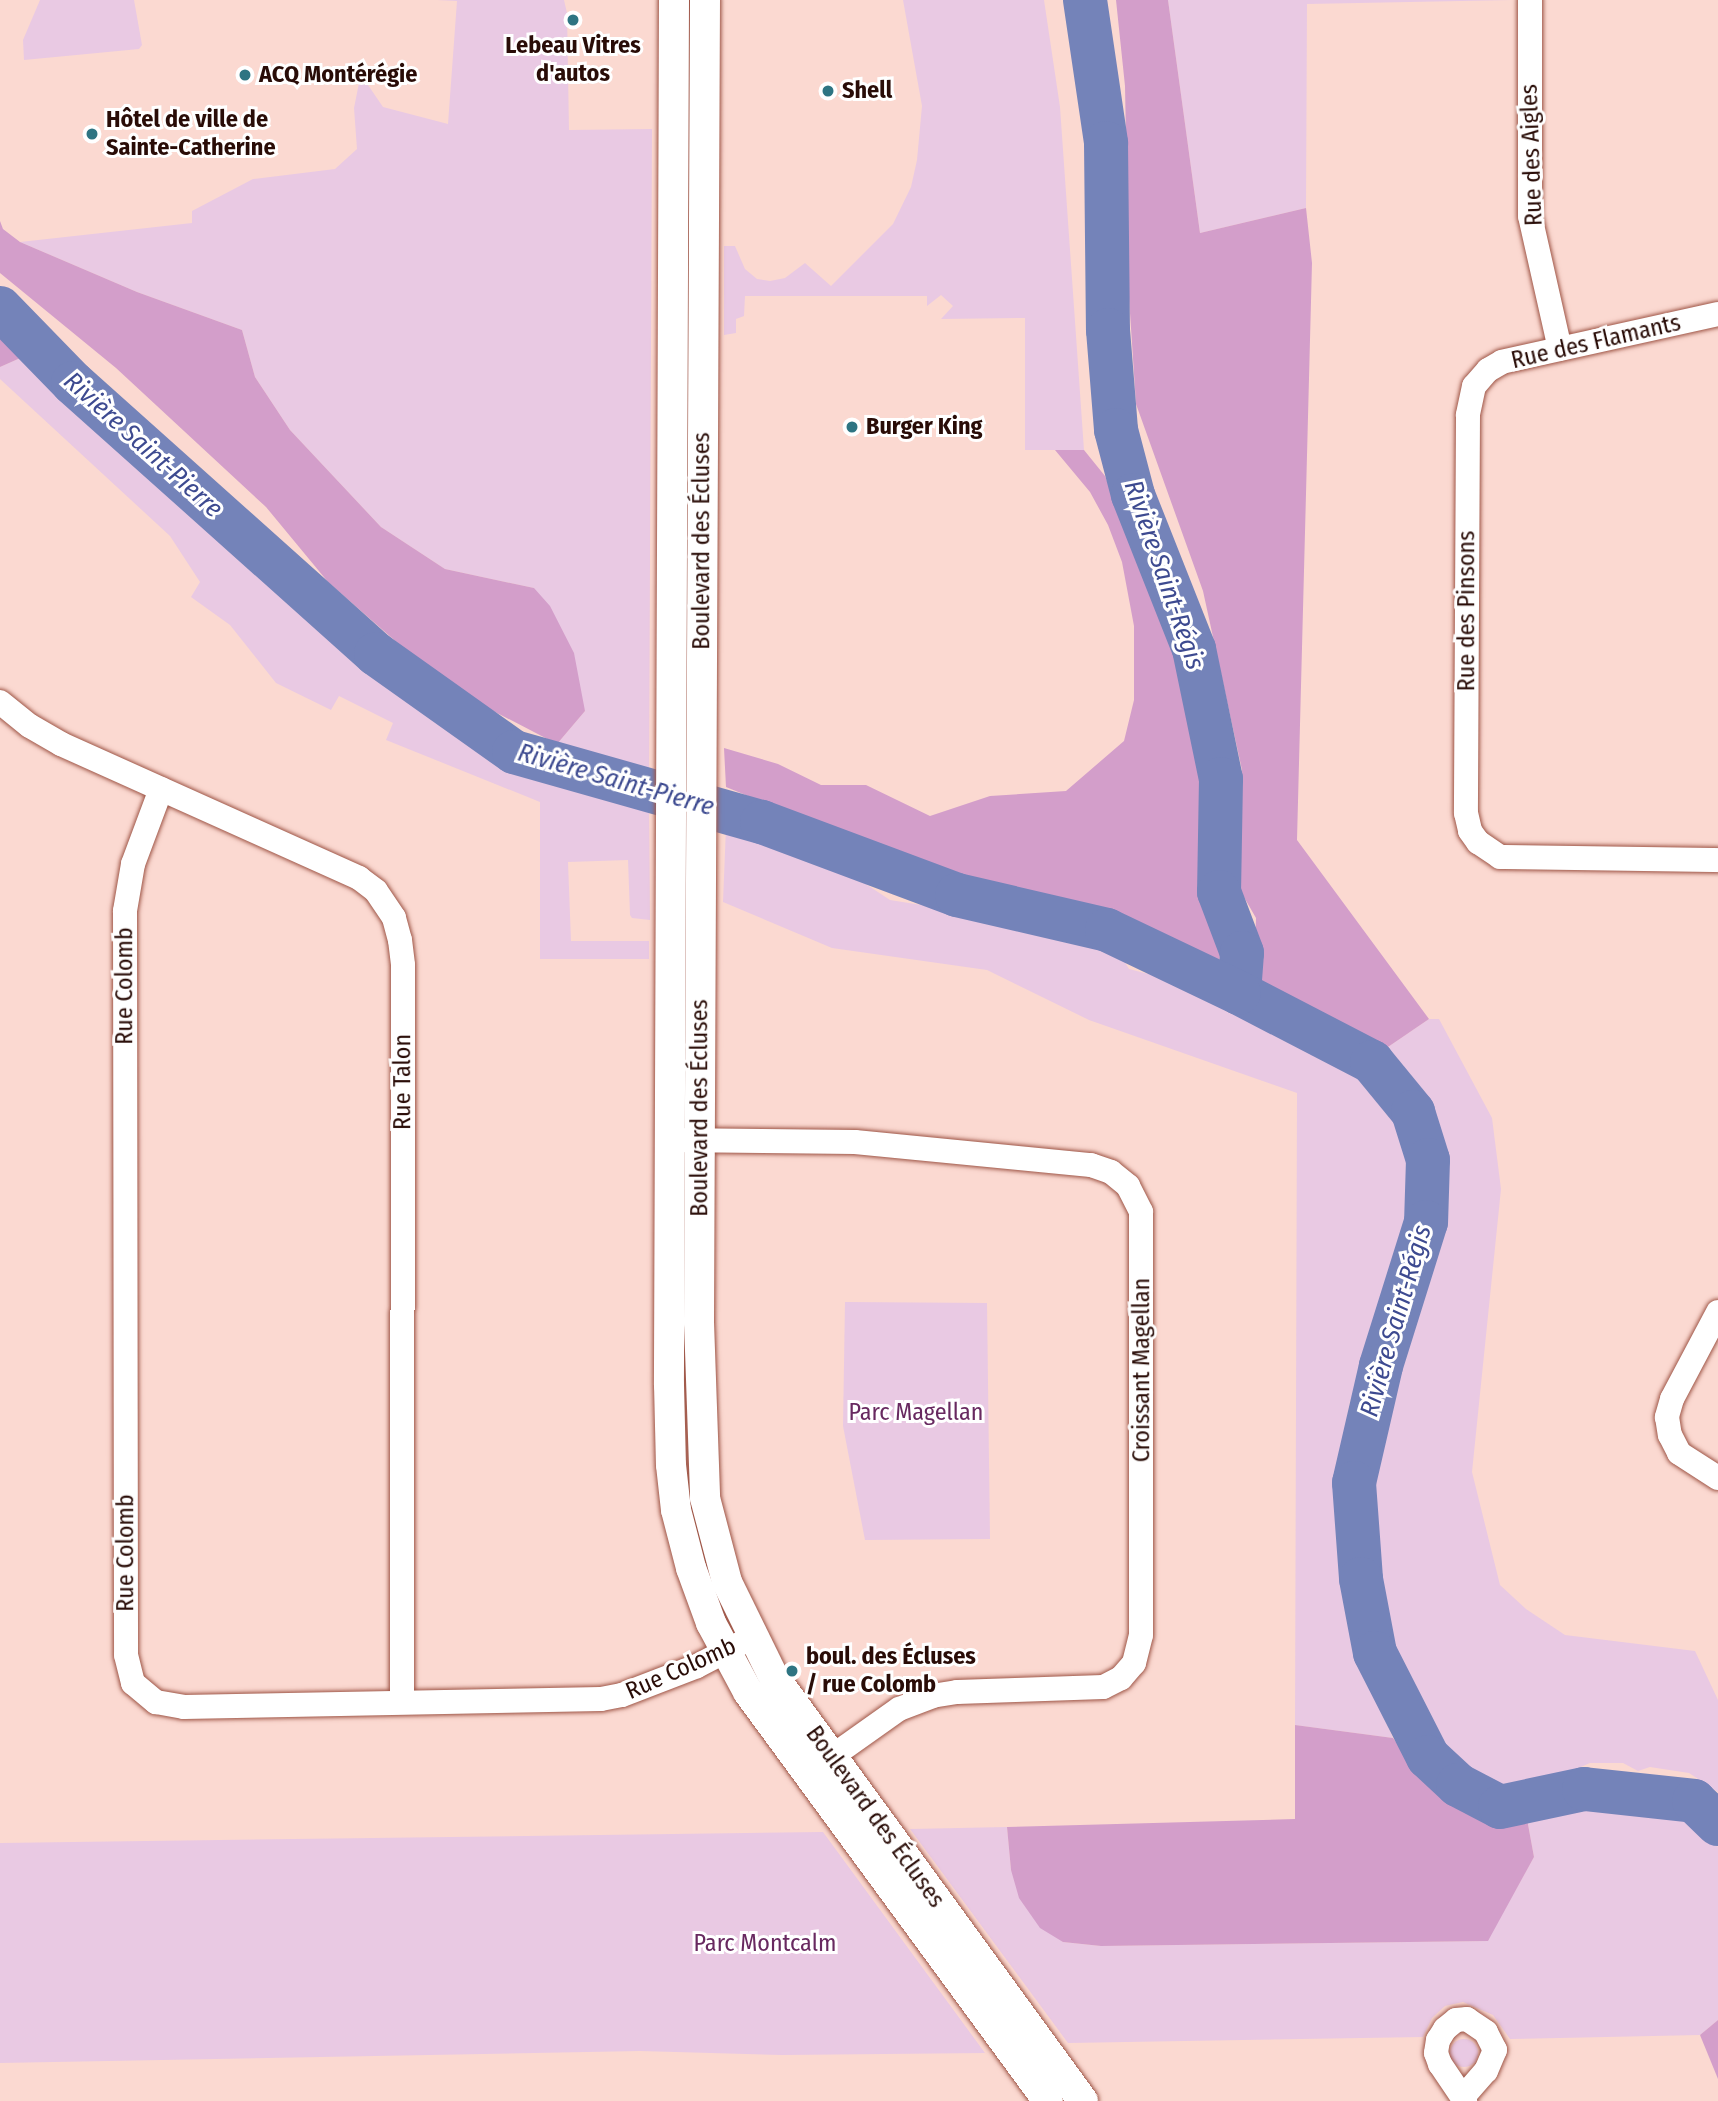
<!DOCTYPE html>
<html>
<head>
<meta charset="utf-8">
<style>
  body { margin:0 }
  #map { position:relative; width:1718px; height:2101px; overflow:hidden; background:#fbd9d1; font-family:"Fira Sans Condensed",sans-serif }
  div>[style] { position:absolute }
  .green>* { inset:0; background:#e9c9e3 }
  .round { border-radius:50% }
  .forest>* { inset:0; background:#d39eca }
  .river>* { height:44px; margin:-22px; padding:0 22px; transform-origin:22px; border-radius:22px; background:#7483b9 }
  .roads { filter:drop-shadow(0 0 2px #9e5546) drop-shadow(0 0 2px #9e5546) }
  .minor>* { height:24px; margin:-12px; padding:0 12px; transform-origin:12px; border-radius:12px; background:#fff }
  .tertiary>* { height:30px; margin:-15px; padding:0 15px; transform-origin:15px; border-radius:15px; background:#fff }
  .dots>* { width:19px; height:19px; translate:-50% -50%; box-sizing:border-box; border:4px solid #fff; border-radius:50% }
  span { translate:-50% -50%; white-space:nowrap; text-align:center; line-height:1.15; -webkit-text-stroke:6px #fff; paint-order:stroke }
  .poi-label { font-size:24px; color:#290c07; font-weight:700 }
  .left { translate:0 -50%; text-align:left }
  .street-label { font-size:24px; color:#290c07 }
  .park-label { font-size:24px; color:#682960 }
  .water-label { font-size:26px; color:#3d4a90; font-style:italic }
</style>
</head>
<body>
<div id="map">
  <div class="green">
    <i style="clip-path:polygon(40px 0,134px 0,142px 45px,139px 49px,24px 60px,23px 40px)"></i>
    <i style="clip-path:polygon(437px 0,564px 0,567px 13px,569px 130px,652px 129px,649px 778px,610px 767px,557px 744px,585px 711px,534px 588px,445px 569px,381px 527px,290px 430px,255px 377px,242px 330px,137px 292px,20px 242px,192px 223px,192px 211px,253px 179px,335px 169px,357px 149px,354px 108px,359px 83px,368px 85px,383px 107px,448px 124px,457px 1px)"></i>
    <i style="clip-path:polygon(903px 0,1044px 0,1060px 107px,1084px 450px,1025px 450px,1025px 318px,941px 319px,953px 306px,941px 295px,927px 306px,927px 296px,745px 296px,744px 316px,736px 319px,736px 333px,724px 335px,724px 246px,735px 246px,745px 269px,757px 279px,770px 281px,785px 278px,805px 263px,831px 286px,893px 224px,911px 187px,917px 160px,922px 106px)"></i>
    <i style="clip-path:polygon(1168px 0,1512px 0,1307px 4px,1306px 208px,1200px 233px)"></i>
    <i style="clip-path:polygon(36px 351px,96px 395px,172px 472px,255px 547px,325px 620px,400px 683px,480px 738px,559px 774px,649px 809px,650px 920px,632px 918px,630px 915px,628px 860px,568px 862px,571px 941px,649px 941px,649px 959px,540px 959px,540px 802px,386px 740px,393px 723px,339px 696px,331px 710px,276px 683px,230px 625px,191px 597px,200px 582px,170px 536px,0 379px,0 367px)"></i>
    <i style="clip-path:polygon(726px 827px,803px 848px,840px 867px,890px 900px,1021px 921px,1059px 934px,1097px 936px,1113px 943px,1129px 969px,1195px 986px,1329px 1051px,1366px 1080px,1408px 1133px,1417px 1157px,1419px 1183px,1417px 1222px,1405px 1259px,1381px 1307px,1367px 1363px,1366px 1385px,1350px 1401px,1347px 1417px,1351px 1442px,1346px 1473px,1348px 1571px,1362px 1655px,1380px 1688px,1383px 1715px,1393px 1738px,1295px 1725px,1297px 1093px,1089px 1020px,987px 970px,832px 948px,723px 902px)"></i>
    <i style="clip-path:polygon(1429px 1019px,1439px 1019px,1492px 1118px,1501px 1189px,1472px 1472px,1500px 1585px,1526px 1609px,1565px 1635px,1695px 1651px,1718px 1700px,1718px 1792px,1689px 1773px,1650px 1767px,1638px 1771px,1623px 1763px,1590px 1763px,1532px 1788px,1502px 1794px,1465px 1775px,1442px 1754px,1427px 1714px,1392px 1662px,1381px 1639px,1376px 1618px,1384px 1593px,1368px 1459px,1376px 1425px,1428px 1276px,1441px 1218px,1441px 1167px,1435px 1129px,1415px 1087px,1385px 1049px)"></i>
    <i style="clip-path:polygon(845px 1302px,987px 1303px,990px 1539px,865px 1540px,843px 1426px)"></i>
    <i style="clip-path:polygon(1601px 1807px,1646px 1809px,1683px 1820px,1718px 1847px,1718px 2020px,1700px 2035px,1510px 2039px,1493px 2015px,1463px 2002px,1445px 2006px,1432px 2018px,1423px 2037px,1068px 2043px,910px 1829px,1007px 1827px,1011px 1870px,1063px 1942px,1101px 1946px,1487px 1941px,1534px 1857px,1527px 1819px)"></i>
    <i style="clip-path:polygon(823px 1832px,985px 2053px,782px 2055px,640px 2051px,0 2063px,0 1843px)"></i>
    <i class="round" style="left:1450px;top:2039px;width:28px;height:28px"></i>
  </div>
  <div class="forest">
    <i style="clip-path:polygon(1116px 0,1168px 0,1200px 233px,1306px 208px,1312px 263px,1297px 840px,1429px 1019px,1385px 1049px,1254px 981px,1256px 918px,1237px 885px,1242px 770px,1203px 591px,1136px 404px,1129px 298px,1125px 86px)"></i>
    <i style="clip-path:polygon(0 221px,3px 229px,20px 242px,137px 292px,242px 330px,255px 377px,290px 430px,381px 527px,445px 569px,534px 588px,550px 606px,574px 653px,585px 711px,557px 744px,476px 702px,401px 646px,328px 582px,266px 507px,116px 368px,0 273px)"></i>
    <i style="clip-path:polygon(0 321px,36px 351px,0 367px)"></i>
    <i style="clip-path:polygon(1055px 450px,1084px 450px,1105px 476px,1175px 650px,1199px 731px,1203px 783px,1202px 884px,1220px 955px,1219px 963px,1211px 974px,1086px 914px,1043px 902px,985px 893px,726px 787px,724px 748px,778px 764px,821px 785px,866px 785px,930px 816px,990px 796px,1066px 791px,1124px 741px,1134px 700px,1134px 626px,1122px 562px,1108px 525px,1090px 492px)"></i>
    <i style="clip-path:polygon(1295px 1725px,1393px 1738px,1419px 1774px,1477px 1814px,1527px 1819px,1534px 1857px,1488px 1941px,1101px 1946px,1063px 1942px,1040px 1928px,1019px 1898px,1011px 1870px,1007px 1827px,1295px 1819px)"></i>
    <i style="clip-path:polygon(1718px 2020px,1718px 2079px,1700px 2035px)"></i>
  </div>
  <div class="river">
    <i style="left:1085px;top:0;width:145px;rotate:81.6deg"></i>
    <i style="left:1106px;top:143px;width:187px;rotate:89.4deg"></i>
    <i style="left:1108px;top:330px;width:100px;rotate:85.4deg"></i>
    <i style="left:1116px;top:430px;width:67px;rotate:75.3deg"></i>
    <i style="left:1133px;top:495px;width:166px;rotate:68.4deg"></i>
    <i style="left:1194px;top:649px;width:133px;rotate:78.3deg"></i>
    <i style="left:1221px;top:779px;width:113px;rotate:91deg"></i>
    <i style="left:1219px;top:892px;width:65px;rotate:69.3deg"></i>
    <i style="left:1242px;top:953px;width:40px;rotate:94.3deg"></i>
    <i style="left:1239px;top:993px;width:150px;rotate:27.4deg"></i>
    <i style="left:1372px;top:1062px;width:65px;rotate:50.6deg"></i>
    <i style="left:1413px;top:1112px;width:50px;rotate:72.6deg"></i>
    <i style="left:1428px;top:1160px;width:62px;rotate:91.8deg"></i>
    <i style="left:1426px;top:1222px;width:151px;rotate:107.4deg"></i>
    <i style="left:1381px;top:1366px;width:120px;rotate:103deg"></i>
    <i style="left:1354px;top:1483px;width:96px;rotate:85.8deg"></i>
    <i style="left:1361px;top:1579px;width:75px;rotate:79.3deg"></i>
    <i style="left:1375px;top:1653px;width:117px;rotate:63deg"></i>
    <i style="left:1428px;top:1757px;width:41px;rotate:43deg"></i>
    <i style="left:1458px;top:1785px;width:47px;rotate:27.6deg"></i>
    <i style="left:1500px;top:1807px;width:86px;rotate:-12.1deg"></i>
    <i style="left:1584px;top:1789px;width:111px;rotate:6.2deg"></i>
    <i style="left:1694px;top:1801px;width:33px;rotate:44deg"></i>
    <i style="left:0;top:308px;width:105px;rotate:45.8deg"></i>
    <i style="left:73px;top:383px;width:407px;rotate:41.8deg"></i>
    <i style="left:376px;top:654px;width:169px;rotate:35.4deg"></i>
    <i style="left:514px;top:752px;width:258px;rotate:15.8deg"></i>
    <i style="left:762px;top:822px;width:208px;rotate:20.5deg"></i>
    <i style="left:957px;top:895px;width:154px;rotate:13.1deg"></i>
    <i style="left:1107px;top:930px;width:146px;rotate:25.5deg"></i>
  </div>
  <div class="roads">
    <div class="minor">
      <i style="left:1530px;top:0;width:216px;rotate:90deg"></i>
      <i style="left:1530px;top:216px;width:136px;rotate:77.3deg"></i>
      <i style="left:1718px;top:314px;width:221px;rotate:167.5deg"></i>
      <i style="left:1502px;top:362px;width:16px;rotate:150deg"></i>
      <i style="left:1488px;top:370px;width:21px;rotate:131deg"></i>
      <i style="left:1474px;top:386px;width:30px;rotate:102deg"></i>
      <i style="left:1468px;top:415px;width:398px;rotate:90.3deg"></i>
      <i style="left:1466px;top:813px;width:18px;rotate:77deg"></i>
      <i style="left:1470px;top:831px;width:14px;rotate:54deg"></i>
      <i style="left:1478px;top:842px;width:27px;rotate:34deg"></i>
      <i style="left:1500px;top:857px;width:218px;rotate:0.8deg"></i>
      <i style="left:0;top:702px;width:38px;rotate:39deg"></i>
      <i style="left:30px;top:726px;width:36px;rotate:30deg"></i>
      <i style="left:61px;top:744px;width:327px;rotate:24.2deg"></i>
      <i style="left:359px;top:878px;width:21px;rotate:37deg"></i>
      <i style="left:376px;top:891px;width:32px;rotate:56deg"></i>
      <i style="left:394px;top:918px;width:23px;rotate:75deg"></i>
      <i style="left:400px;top:940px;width:25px;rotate:83deg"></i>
      <i style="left:403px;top:965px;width:736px;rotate:90.08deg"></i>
      <i style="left:161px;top:789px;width:80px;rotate:110.5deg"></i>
      <i style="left:133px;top:864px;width:48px;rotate:99.7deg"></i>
      <i style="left:125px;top:911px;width:744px;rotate:89.92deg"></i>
      <i style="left:126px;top:1655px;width:29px;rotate:76deg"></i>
      <i style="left:133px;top:1683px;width:30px;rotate:40deg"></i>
      <i style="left:156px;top:1702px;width:28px;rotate:10deg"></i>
      <i style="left:184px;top:1707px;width:417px;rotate:-1.1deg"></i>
      <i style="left:601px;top:1699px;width:21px;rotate:-11deg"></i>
      <i style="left:622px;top:1695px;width:80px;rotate:-21.1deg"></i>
      <i style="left:697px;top:1666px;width:50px;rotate:-27.6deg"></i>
      <i style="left:670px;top:1140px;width:185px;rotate:0.6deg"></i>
      <i style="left:855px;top:1142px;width:237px;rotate:5.6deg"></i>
      <i style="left:1091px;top:1165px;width:21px;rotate:19deg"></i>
      <i style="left:1111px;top:1172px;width:22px;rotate:39deg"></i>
      <i style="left:1128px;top:1186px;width:29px;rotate:63deg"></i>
      <i style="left:1141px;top:1212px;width:423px;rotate:90deg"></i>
      <i style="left:1141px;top:1635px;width:29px;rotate:104deg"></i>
      <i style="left:1134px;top:1663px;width:20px;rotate:131deg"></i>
      <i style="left:1121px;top:1678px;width:20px;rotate:153deg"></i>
      <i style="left:1103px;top:1687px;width:146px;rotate:178deg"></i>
      <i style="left:957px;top:1692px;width:24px;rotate:171deg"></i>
      <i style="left:933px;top:1696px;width:36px;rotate:159deg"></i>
      <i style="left:899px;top:1709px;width:100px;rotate:144.7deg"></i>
      <i style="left:1718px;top:1312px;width:98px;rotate:117.9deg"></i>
      <i style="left:1672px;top:1399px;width:19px;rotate:106deg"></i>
      <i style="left:1667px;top:1417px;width:18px;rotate:81deg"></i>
      <i style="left:1670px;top:1435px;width:20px;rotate:63deg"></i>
      <i style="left:1679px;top:1453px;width:46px;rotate:32.7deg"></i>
      <i style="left:1463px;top:2097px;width:35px;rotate:-49deg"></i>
      <i style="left:1486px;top:2071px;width:23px;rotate:-67deg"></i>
      <i style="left:1495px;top:2050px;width:20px;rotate:-117deg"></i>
      <i style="left:1486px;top:2032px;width:23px;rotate:-146deg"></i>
      <i style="left:1467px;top:2019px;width:11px;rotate:175deg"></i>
      <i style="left:1456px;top:2020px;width:14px;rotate:141deg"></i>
      <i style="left:1445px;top:2029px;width:13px;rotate:122deg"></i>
      <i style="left:1438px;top:2040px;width:13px;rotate:99deg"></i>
      <i style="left:1436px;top:2053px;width:12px;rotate:70deg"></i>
      <i style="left:1440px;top:2064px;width:45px;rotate:56deg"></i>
    </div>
    <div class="tertiary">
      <i style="left:674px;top:0;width:1385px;rotate:90.21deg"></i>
      <i style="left:669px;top:1385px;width:80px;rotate:88.6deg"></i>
      <i style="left:671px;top:1465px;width:45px;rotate:83.7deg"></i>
      <i style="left:676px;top:1510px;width:60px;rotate:75.5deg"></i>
      <i style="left:691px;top:1568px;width:59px;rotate:70deg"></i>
      <i style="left:711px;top:1623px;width:78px;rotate:61.8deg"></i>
      <i style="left:748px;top:1692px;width:507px;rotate:53.74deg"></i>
      <i style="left:705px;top:0;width:1322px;rotate:90.26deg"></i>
      <i style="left:699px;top:1322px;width:176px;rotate:88deg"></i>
      <i style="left:705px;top:1498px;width:87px;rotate:75.3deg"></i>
      <i style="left:727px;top:1582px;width:102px;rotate:63.9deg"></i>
      <i style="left:772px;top:1674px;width:528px;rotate:53.93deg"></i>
    </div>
  </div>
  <div class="dots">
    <i style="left:573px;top:20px;background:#2e7482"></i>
    <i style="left:245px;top:75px;background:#2e7482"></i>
    <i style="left:828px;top:91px;background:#2e7482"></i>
    <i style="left:92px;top:134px;background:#2e7482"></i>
    <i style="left:852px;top:427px;background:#2e7482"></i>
    <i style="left:792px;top:1671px;background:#2e7482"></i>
  </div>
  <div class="poi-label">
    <span style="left:573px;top:60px">Lebeau Vitres<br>d'autos</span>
    <span class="left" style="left:259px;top:75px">ACQ Montérégie</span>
    <span class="left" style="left:842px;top:91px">Shell</span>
    <span class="left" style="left:106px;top:134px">Hôtel de ville de<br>Sainte-Catherine</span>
    <span class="left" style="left:866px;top:427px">Burger King</span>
    <span class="left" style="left:806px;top:1671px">boul. des Écluses<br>/ rue Colomb</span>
  </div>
  <div class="street-label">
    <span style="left:1532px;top:155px;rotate:-92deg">Rue des Aigles</span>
    <span style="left:1596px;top:342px;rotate:-13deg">Rue des Flamants</span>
    <span style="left:702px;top:541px;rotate:-90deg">Boulevard des Écluses</span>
    <span style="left:1467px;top:611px;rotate:-90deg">Rue des Pinsons</span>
    <span style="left:125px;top:986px;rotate:-90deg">Rue Colomb</span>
    <span style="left:403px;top:1082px;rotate:-90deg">Rue Talon</span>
    <span style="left:700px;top:1108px;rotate:-90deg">Boulevard des Écluses</span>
    <span style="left:1142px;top:1370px;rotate:-90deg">Croissant Magellan</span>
    <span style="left:126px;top:1553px;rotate:-90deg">Rue Colomb</span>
    <span style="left:681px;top:1669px;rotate:-24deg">Rue Colomb</span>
    <span style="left:875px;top:1817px;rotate:54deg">Boulevard des Écluses</span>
  </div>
  <div class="park-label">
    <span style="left:916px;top:1413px">Parc Magellan</span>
    <span style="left:765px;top:1944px">Parc Montcalm</span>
  </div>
  <div class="water-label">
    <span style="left:143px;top:445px;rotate:42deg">Rivière Saint-Pierre</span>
    <span style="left:1164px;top:575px;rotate:71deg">Rivière Saint-Régis</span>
    <span style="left:616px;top:780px;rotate:16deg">Rivière Saint-Pierre</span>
    <span style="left:1396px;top:1321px;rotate:-74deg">Rivière Saint-Régis</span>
  </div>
</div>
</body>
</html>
